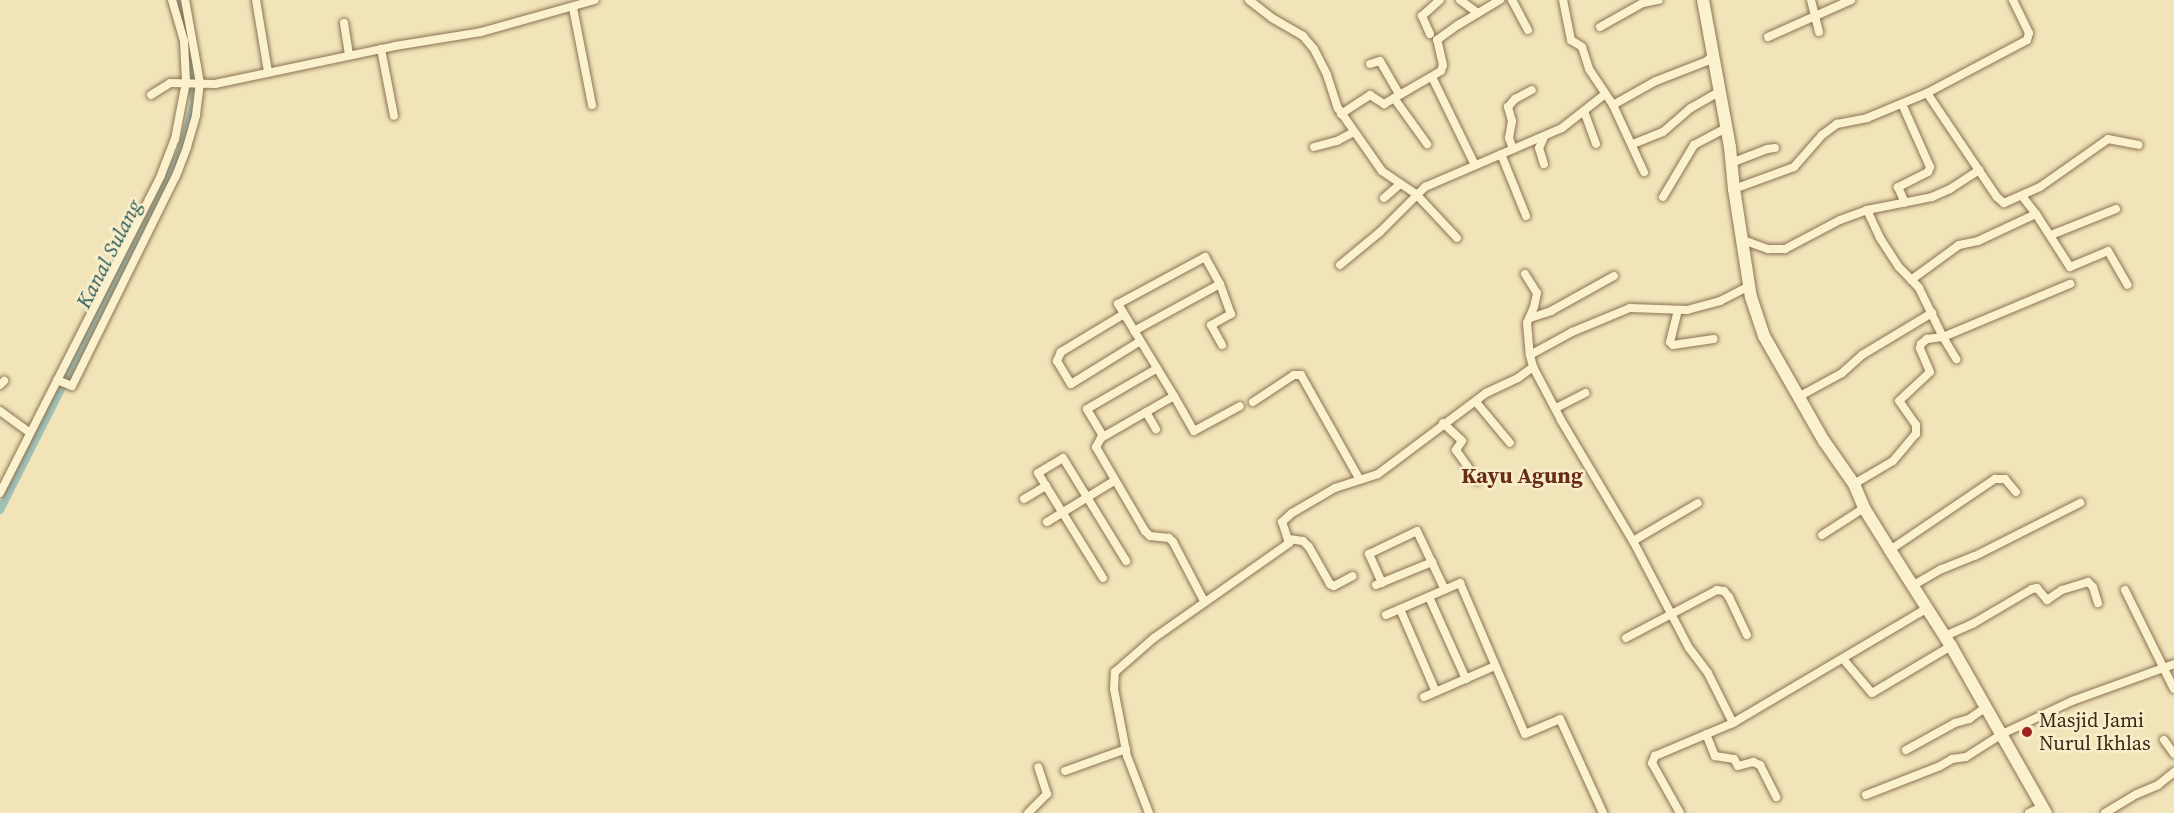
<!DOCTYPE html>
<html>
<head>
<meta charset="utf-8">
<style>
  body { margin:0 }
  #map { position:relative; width:2174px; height:813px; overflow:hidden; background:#f2e4b9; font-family:"Source Serif 4",serif }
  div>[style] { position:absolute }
  .canal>* { height:8px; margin:-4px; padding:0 4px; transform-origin:4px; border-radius:4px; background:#9fc2b9 }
  .roads { filter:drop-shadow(0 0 2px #8a7352) drop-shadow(0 0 2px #8a7352) }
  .street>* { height:8px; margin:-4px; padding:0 4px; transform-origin:4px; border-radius:4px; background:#fcf1cd }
  .secondary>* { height:12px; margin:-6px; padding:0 6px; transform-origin:6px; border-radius:6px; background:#fcf1cd }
  .dots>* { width:16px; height:16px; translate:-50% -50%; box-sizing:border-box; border:3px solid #f9eeca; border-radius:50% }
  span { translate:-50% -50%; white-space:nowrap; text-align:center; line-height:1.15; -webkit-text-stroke:5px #f9eeca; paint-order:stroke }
  .poi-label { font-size:20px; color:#372919 }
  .left { translate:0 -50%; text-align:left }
  .water-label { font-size:21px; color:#275958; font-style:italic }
  .quarter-label { font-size:22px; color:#682b14; font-weight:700 }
</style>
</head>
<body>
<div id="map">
  <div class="canal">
    <i style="left:179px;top:0;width:33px;rotate:76deg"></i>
    <i style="left:0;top:510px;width:399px;rotate:-63.2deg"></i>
    <i style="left:180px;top:154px;width:52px;rotate:-74.4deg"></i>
    <i style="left:194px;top:104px;width:60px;rotate:-94.8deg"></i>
  </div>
  <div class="roads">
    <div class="street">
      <i style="left:256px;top:0;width:73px;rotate:80.5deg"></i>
      <i style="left:1249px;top:0;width:29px;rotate:38deg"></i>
      <i style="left:1272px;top:18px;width:36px;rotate:30deg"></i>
      <i style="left:1303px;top:36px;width:17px;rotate:50deg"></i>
      <i style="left:1314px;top:49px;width:29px;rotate:63deg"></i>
      <i style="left:1327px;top:75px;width:35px;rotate:72deg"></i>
      <i style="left:1338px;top:108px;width:77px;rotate:55.1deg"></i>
      <i style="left:1382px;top:171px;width:41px;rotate:34.1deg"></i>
      <i style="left:1416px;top:194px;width:60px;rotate:47deg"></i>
      <i style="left:1460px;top:0;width:22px;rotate:36deg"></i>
      <i style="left:1512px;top:0;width:34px;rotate:62deg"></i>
      <i style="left:1563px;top:0;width:41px;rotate:78.7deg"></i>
      <i style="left:1571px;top:40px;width:13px;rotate:32deg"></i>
      <i style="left:1582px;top:47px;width:23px;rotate:72deg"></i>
      <i style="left:1589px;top:69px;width:43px;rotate:56.3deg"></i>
      <i style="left:1613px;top:105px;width:74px;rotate:65.2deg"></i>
      <i style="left:1811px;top:0;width:33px;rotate:76deg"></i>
      <i style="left:573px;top:8px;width:99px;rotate:78.9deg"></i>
      <i style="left:344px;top:23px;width:32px;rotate:81deg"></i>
      <i style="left:1600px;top:27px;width:49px;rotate:-29.2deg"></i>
      <i style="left:1643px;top:3px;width:16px;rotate:-11deg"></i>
      <i style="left:1430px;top:34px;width:20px;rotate:-114deg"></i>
      <i style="left:1422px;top:16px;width:24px;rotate:-42deg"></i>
      <i style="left:1768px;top:37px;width:91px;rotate:-24deg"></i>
      <i style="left:381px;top:49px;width:68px;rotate:79deg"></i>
      <i style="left:1370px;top:64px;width:10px;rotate:-17deg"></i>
      <i style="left:1380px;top:61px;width:39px;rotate:60deg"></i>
      <i style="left:1432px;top:77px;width:98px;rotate:64deg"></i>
      <i style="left:1927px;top:93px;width:125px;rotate:56.1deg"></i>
      <i style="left:1997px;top:197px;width:9px;rotate:41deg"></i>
      <i style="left:2004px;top:203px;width:39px;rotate:-24deg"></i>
      <i style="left:2040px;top:187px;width:83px;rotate:-35.2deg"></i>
      <i style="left:2108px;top:139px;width:31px;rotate:11deg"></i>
      <i style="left:151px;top:95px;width:22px;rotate:-32deg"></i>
      <i style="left:170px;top:83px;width:45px;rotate:1.3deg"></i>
      <i style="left:215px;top:84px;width:184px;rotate:-11.9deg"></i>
      <i style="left:395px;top:46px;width:87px;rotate:-9.2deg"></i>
      <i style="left:481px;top:32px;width:118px;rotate:-15.7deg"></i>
      <i style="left:1394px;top:98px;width:57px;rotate:54.3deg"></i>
      <i style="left:1902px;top:104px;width:69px;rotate:66deg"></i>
      <i style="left:1930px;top:167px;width:5px;rotate:112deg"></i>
      <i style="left:1928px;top:172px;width:34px;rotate:153deg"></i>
      <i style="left:1898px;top:187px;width:17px;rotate:66deg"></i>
      <i style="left:1613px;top:105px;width:49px;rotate:-29.2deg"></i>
      <i style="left:1656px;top:81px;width:55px;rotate:-21.4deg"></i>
      <i style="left:1707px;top:61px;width:8px;rotate:-45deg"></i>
      <i style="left:1584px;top:111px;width:35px;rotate:70deg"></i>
      <i style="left:1341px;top:114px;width:35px;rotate:-33deg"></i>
      <i style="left:1370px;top:95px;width:17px;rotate:33deg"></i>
      <i style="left:1384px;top:104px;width:66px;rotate:-30.1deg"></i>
      <i style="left:1441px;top:71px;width:6px;rotate:-72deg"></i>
      <i style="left:1443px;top:65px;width:26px;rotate:-103deg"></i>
      <i style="left:1437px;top:40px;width:26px;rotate:-36deg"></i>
      <i style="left:1458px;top:25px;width:49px;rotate:-30.8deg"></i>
      <i style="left:1544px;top:137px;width:12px;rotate:114deg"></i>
      <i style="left:1539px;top:148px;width:17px;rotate:73deg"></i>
      <i style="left:1633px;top:144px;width:32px;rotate:-22deg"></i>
      <i style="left:1663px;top:132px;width:37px;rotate:-41deg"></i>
      <i style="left:1691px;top:108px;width:34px;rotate:-30deg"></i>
      <i style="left:1314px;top:147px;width:24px;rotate:-15deg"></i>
      <i style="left:1337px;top:141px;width:19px;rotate:-28deg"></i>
      <i style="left:1513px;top:149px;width:12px;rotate:-110deg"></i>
      <i style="left:1509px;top:138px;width:17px;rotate:-80deg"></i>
      <i style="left:1512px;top:121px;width:15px;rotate:-106deg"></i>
      <i style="left:1508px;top:107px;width:11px;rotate:-49deg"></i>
      <i style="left:1515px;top:99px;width:19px;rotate:-28deg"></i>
      <i style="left:1501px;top:154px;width:67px;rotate:68deg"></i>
      <i style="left:1731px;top:163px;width:39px;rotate:-21deg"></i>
      <i style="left:1767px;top:149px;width:8px;rotate:-7deg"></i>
      <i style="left:1734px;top:189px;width:64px;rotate:-20.1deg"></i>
      <i style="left:1794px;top:167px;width:43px;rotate:-48.8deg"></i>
      <i style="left:1822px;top:135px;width:19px;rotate:-36deg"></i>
      <i style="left:1837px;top:124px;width:31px;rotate:-11deg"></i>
      <i style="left:1867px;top:118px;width:65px;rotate:-22.6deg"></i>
      <i style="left:1927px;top:93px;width:113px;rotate:-27.9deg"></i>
      <i style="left:2027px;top:40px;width:7px;rotate:-74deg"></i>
      <i style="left:2029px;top:33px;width:37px;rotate:-116deg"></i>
      <i style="left:2022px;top:196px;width:23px;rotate:52deg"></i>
      <i style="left:1663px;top:197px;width:61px;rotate:-59.2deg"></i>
      <i style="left:1694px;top:145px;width:36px;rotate:-28deg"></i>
      <i style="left:1384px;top:198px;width:21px;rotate:-41deg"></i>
      <i style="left:1867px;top:210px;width:66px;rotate:-11.3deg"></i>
      <i style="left:1932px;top:197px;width:20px;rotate:-24deg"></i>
      <i style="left:1950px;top:189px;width:35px;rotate:-33deg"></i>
      <i style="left:2051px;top:235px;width:70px;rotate:-21.8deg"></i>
      <i style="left:1743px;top:240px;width:27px;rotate:20deg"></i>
      <i style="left:1768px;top:249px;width:17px"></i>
      <i style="left:1785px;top:249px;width:62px;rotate:-27.8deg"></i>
      <i style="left:1840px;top:220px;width:29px;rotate:-20deg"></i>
      <i style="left:1867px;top:210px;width:31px;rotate:65deg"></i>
      <i style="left:1880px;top:238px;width:35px;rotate:57deg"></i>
      <i style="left:1899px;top:267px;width:29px;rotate:46deg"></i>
      <i style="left:1919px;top:288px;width:55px;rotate:63.9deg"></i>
      <i style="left:1943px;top:337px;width:138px;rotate:-22.7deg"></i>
      <i style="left:1340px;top:265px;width:52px;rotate:-39.5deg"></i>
      <i style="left:1380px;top:232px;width:64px;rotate:-45deg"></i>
      <i style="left:1425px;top:187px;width:149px;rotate:-23.3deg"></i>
      <i style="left:1562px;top:128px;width:53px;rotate:-38.2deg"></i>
      <i style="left:1525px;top:274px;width:22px;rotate:58deg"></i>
      <i style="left:1537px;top:293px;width:14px;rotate:102deg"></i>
      <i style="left:1534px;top:307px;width:17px;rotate:114deg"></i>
      <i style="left:1527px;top:323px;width:32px;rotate:85deg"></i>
      <i style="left:1911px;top:280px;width:59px;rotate:-36.1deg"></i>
      <i style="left:1959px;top:245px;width:19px;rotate:-12deg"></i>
      <i style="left:1978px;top:241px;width:64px;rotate:-25deg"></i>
      <i style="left:2036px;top:214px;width:63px;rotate:57.3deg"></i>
      <i style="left:2070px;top:267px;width:41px;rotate:-22.8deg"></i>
      <i style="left:2108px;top:251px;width:39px;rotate:60deg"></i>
      <i style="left:1678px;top:310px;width:33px;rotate:104deg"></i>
      <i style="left:1670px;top:342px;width:4px;rotate:45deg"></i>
      <i style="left:1673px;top:345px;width:41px;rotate:-8.3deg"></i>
      <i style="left:1124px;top:314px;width:74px;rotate:148.9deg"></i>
      <i style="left:1061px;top:352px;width:10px;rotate:114deg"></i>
      <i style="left:1057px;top:361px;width:27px;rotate:59deg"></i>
      <i style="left:1071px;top:384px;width:80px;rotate:-31.7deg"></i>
      <i style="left:1530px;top:318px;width:22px;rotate:-18deg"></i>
      <i style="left:1551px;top:311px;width:72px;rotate:-29.1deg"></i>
      <i style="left:1134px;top:331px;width:98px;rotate:-28.7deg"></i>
      <i style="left:57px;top:380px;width:16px;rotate:22deg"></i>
      <i style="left:72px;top:386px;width:234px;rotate:-63.7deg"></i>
      <i style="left:176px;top:176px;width:31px;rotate:-69deg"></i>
      <i style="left:187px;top:147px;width:33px;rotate:-74deg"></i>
      <i style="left:196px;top:115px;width:32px;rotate:-83deg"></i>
      <i style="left:200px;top:83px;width:84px;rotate:-100.2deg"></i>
      <i style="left:0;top:385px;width:6px;rotate:-45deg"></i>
      <i style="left:1174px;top:396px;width:108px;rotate:-121.3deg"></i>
      <i style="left:1118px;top:304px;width:99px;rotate:-28.4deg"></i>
      <i style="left:1205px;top:257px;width:31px;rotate:61deg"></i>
      <i style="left:1220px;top:284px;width:32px;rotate:70deg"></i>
      <i style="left:1231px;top:314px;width:23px;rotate:151deg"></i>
      <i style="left:1211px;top:325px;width:23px;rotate:61deg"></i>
      <i style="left:1800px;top:396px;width:48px;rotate:-28.7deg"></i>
      <i style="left:1842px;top:373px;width:27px;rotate:-42deg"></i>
      <i style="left:1862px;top:355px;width:82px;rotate:-31deg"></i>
      <i style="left:1253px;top:402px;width:49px;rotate:-33.4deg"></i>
      <i style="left:1294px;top:375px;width:7px"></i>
      <i style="left:1301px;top:375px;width:120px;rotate:60.7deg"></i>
      <i style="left:1476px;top:402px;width:53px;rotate:50.3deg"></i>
      <i style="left:1556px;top:408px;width:33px;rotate:-27deg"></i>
      <i style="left:0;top:411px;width:37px;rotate:36deg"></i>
      <i style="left:1146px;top:412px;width:20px;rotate:60deg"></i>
      <i style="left:1443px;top:423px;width:26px;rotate:43deg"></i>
      <i style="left:1462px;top:441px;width:11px;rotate:124deg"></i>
      <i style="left:1456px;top:450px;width:37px;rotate:55deg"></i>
      <i style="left:1103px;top:436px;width:31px;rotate:-121deg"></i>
      <i style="left:1087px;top:409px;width:80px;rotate:-30.1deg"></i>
      <i style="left:1854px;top:484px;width:45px;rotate:-30.5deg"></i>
      <i style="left:1893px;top:461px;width:35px;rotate:-50deg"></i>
      <i style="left:1916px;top:434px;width:9px;rotate:-90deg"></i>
      <i style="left:1916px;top:425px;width:29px;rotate:-125deg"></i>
      <i style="left:1899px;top:401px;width:42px;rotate:-43.1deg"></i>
      <i style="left:1930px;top:372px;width:26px;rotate:-113deg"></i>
      <i style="left:1920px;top:348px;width:4px;rotate:-76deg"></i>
      <i style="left:1921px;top:344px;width:8px;rotate:-40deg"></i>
      <i style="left:1927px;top:339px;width:16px;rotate:-7deg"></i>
      <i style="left:1943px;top:337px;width:26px;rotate:59deg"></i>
      <i style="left:0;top:493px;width:356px;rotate:-63.1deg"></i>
      <i style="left:161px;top:175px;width:39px;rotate:-69deg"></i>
      <i style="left:175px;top:139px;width:58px;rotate:-79.1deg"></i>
      <i style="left:186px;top:82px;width:41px;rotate:-92.8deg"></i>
      <i style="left:184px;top:41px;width:43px;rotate:-106.3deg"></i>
      <i style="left:1024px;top:499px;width:26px;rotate:-31deg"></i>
      <i style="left:1047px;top:522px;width:79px;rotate:-31.5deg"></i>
      <i style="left:1822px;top:535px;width:50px;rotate:-32.7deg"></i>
      <i style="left:1289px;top:539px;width:14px;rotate:8deg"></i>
      <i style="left:1303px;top:541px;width:8px;rotate:45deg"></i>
      <i style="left:1309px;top:547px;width:43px;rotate:60.4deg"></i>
      <i style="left:1330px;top:584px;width:4px;rotate:27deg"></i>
      <i style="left:1334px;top:586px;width:21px;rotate:-28deg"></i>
      <i style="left:1633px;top:541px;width:75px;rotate:-30.3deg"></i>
      <i style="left:1890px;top:550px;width:127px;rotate:-34.1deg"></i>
      <i style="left:1995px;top:479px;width:10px"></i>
      <i style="left:2005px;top:479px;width:17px;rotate:50deg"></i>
      <i style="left:1103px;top:578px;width:123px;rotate:-121.8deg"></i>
      <i style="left:1038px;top:473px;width:29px;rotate:-31deg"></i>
      <i style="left:1063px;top:458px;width:121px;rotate:58.5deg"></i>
      <i style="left:1382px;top:583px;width:32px;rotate:-114deg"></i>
      <i style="left:1369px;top:554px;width:53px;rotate:-25.6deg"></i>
      <i style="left:1417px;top:531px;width:65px;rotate:64.6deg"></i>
      <i style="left:1376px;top:585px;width:61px;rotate:-22.3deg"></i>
      <i style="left:1912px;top:586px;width:34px;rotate:-30deg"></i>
      <i style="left:1942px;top:569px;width:35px;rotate:-22deg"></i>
      <i style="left:1975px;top:556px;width:118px;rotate:-26.8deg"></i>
      <i style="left:2125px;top:590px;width:110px;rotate:63.7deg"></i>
      <i style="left:1429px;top:597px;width:90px;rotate:65.7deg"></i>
      <i style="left:1204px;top:601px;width:67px;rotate:-117.7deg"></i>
      <i style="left:1173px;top:542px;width:6px;rotate:-135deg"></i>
      <i style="left:1169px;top:538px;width:19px;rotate:-174deg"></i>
      <i style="left:1150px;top:536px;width:7px;rotate:-135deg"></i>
      <i style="left:1145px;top:531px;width:97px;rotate:-120.3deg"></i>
      <i style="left:1096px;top:447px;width:10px;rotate:-61deg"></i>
      <i style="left:1101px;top:438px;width:84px;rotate:-29.9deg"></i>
      <i style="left:1174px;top:396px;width:40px;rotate:60.3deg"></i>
      <i style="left:1194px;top:431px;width:52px;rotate:-28.5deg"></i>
      <i style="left:1400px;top:609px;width:90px;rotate:66.6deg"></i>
      <i style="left:1386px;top:615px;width:81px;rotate:-23.4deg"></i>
      <i style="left:1460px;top:583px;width:164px;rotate:66.7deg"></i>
      <i style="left:1525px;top:734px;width:38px;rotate:-23deg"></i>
      <i style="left:1560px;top:719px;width:103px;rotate:65.4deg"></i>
      <i style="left:1945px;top:636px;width:32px;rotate:-24deg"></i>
      <i style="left:1974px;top:623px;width:67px;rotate:-30.4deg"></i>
      <i style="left:2032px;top:589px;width:5px;rotate:-11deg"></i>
      <i style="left:2037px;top:588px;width:16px;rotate:50deg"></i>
      <i style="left:2047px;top:600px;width:18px;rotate:-34deg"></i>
      <i style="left:2062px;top:590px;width:27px;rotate:-17deg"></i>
      <i style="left:2088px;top:582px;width:7px;rotate:45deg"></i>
      <i style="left:2093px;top:587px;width:17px;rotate:73deg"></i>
      <i style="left:1626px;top:638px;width:103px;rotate:-27.8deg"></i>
      <i style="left:1717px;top:590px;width:7px;rotate:8deg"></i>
      <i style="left:1724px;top:591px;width:8px;rotate:50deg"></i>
      <i style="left:1729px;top:597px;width:42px;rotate:64.7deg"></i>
      <i style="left:1844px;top:660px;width:43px;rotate:49.7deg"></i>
      <i style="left:1872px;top:693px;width:92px;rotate:-30.7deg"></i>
      <i style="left:1424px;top:697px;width:77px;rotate:-23.6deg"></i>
      <i style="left:1733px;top:723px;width:56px;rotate:-116.6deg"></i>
      <i style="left:1708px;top:673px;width:31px;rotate:-127deg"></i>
      <i style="left:1689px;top:648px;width:121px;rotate:-117.6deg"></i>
      <i style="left:1633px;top:541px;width:141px;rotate:-120.8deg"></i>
      <i style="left:1561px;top:420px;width:60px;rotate:-117.8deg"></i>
      <i style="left:1533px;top:367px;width:12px;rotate:-104deg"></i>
      <i style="left:1530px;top:355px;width:48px;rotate:-28.7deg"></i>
      <i style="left:1572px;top:332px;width:63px;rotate:-22.5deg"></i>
      <i style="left:1630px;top:308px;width:57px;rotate:2deg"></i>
      <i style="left:1687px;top:310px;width:34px;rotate:-15deg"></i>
      <i style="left:1720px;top:301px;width:33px;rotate:-27deg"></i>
      <i style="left:1706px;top:734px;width:24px;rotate:68deg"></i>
      <i style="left:1715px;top:756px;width:19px;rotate:9deg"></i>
      <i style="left:1734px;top:759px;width:8px;rotate:60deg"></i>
      <i style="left:1738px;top:766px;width:16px;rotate:-15deg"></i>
      <i style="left:1753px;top:762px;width:8px;rotate:23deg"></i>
      <i style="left:1760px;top:765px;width:36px;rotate:63deg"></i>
      <i style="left:2164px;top:740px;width:17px;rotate:54deg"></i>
      <i style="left:1906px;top:750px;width:56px;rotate:-28.9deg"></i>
      <i style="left:1955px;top:723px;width:15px;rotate:-16deg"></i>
      <i style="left:1969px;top:719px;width:21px;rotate:-35deg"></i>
      <i style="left:1065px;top:771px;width:65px;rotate:-19.8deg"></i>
      <i style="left:1866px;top:795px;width:79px;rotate:-21.4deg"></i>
      <i style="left:1940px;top:766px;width:14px;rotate:-30deg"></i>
      <i style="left:1952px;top:759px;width:14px;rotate:-8deg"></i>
      <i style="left:1966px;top:757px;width:43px;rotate:-32.6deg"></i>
      <i style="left:2002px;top:734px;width:77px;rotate:-25.2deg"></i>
      <i style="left:2072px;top:701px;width:109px;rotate:-19.9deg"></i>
      <i style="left:1028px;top:813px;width:27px;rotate:-45deg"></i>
      <i style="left:1047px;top:794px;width:28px;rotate:-108deg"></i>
      <i style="left:1149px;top:813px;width:61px;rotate:-111.1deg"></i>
      <i style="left:1127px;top:756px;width:68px;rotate:-101deg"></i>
      <i style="left:1114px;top:689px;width:17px;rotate:-87deg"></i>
      <i style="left:1115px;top:672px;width:52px;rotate:-41.1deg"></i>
      <i style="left:1154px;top:638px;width:165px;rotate:-35.1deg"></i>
      <i style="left:1289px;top:543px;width:22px;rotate:-108deg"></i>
      <i style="left:1282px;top:522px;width:13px;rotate:-42deg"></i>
      <i style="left:1292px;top:513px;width:50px;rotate:-30.2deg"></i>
      <i style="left:1335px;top:488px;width:45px;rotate:-18deg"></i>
      <i style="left:1378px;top:474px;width:135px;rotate:-36.9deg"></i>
      <i style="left:1486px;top:393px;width:35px;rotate:-25deg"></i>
      <i style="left:1518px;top:378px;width:19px;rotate:-36deg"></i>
      <i style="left:1680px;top:813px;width:57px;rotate:-119.2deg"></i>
      <i style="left:1652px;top:763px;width:8px;rotate:-67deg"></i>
      <i style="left:1655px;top:756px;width:85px;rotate:-22.9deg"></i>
      <i style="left:1733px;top:723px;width:224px;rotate:-30.6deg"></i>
      <i style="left:2029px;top:813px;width:14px;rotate:-25deg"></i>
      <i style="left:2105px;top:813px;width:37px;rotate:-31deg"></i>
      <i style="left:2137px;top:794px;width:23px;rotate:-23deg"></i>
      <i style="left:2158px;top:785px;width:21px;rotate:-39deg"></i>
    </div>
    <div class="secondary">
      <i style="left:1703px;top:0;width:149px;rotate:79.6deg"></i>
      <i style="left:1730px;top:147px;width:42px;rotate:84.6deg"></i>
      <i style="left:1734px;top:189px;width:109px;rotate:81.1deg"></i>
      <i style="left:1751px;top:297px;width:41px;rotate:71.6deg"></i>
      <i style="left:1764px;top:336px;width:121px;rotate:60.3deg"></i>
      <i style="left:1824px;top:441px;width:52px;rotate:55.1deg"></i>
      <i style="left:1854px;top:484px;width:26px;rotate:67deg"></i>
      <i style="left:1864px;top:508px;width:49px;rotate:58.2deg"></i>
      <i style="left:1890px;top:550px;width:114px;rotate:57.6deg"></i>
      <i style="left:1951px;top:646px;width:192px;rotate:60.4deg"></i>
    </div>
  </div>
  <div class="dots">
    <i style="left:2027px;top:732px;background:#9f231d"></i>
  </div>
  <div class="poi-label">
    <span class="left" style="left:2039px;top:732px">Masjid Jami<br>Nurul Ikhlas</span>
  </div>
  <div class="water-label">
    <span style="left:109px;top:254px;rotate:-63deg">Kanal Sulang</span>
  </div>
  <div class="quarter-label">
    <span style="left:1522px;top:476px">Kayu Agung</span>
  </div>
</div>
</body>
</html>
